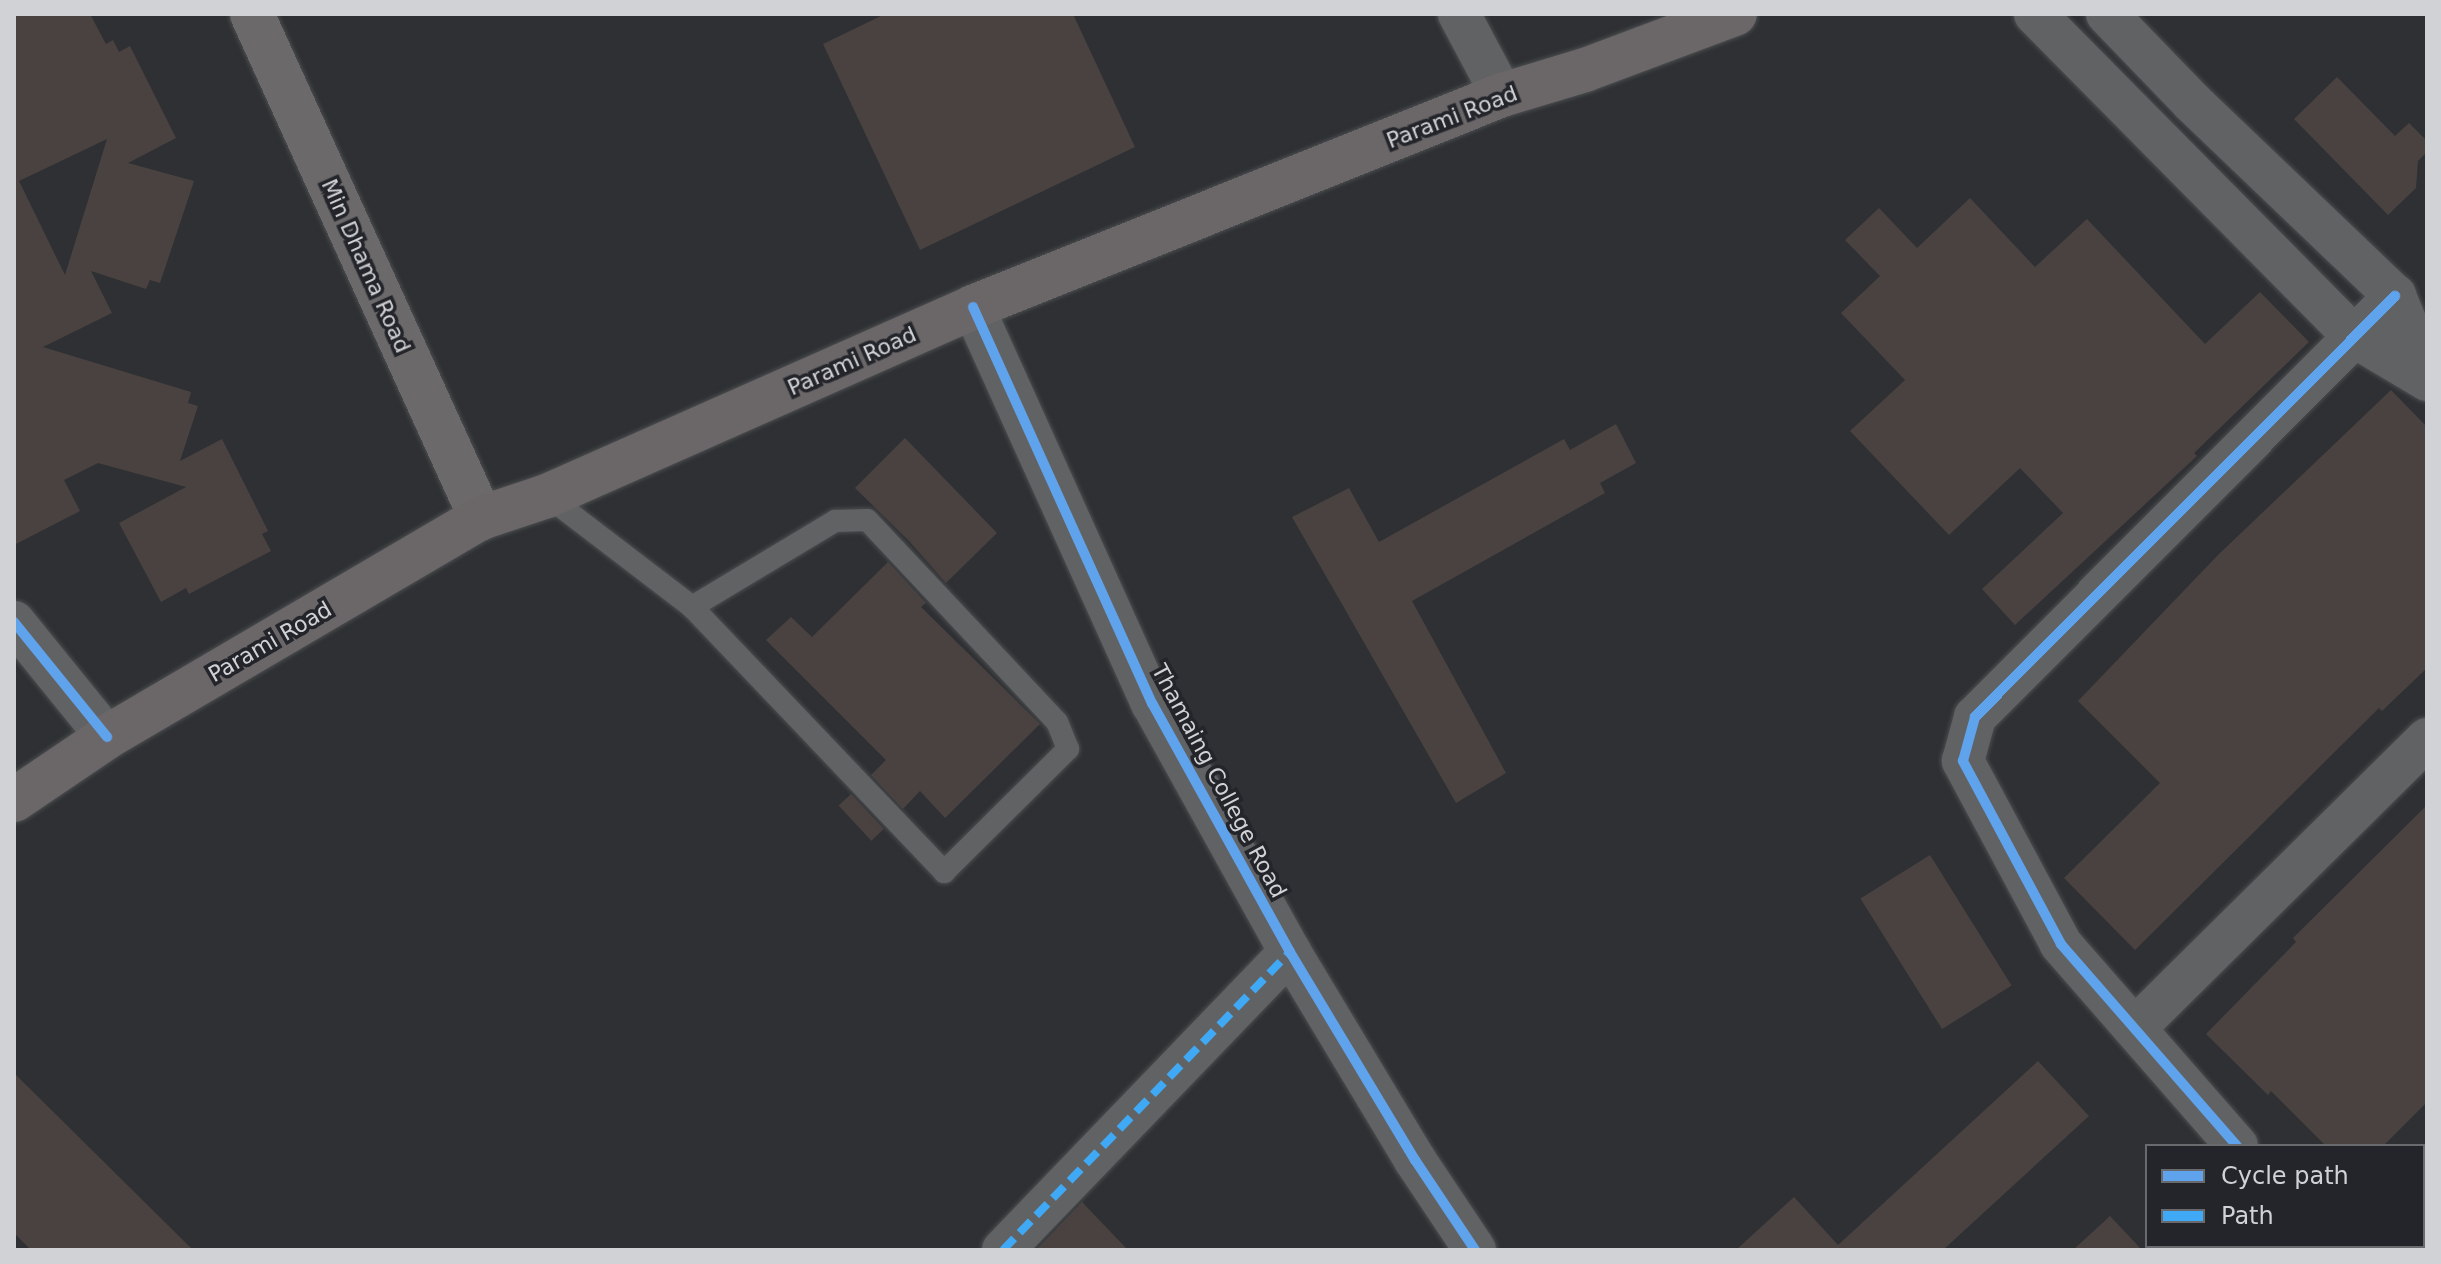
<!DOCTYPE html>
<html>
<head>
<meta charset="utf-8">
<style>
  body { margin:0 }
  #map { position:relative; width:2441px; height:1264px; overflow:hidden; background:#2e3033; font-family:"DejaVu Sans",sans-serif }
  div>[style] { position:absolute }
  .building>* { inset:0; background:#4a4240; transform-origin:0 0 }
  .roads { filter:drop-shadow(0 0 2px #4b4d4f) drop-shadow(0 0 2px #4b4d4f) }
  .service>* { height:22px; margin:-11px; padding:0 11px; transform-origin:11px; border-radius:11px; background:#616264 }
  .minor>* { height:42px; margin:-21px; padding:0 21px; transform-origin:21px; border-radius:21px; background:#616264 }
  .secondary>* { height:44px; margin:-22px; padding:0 22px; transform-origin:22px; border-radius:22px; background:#6b696a }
  .primary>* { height:44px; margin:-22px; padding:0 22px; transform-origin:22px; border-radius:22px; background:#6b6768 }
  .quiet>* { height:8px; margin-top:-4px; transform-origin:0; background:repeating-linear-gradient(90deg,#3fa9f5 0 16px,transparent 0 24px) }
  .cycleway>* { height:10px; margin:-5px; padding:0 5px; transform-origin:5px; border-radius:5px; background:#60a3ed }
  span { translate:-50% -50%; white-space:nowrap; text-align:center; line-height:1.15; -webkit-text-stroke:7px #23252a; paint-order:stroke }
  .street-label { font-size:22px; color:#d1d2d5 }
  .frame { position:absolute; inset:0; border:16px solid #d1d2d5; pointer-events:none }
  .legend { position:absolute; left:2145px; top:1144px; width:280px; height:104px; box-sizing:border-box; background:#23252a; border:2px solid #696a6e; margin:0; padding:10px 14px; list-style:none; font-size:24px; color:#d1d2d5 }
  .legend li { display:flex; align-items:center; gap:16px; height:40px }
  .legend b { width:40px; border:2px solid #696a6e }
</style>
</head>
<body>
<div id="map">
  <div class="building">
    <i style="clip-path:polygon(evenodd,14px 14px,90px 14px,106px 44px,113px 40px,119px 52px,130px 46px,176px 138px,128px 163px,194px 181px,160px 283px,150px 280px,146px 289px,91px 271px,112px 313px,43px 347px,191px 392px,188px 403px,198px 406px,180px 461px,222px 439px,268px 531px,262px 534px,271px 551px,189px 594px,186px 588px,161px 602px,119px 523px,186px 487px,98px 463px,64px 480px,80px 511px,14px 545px,14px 14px,107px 139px,102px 155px,65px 275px,19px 181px,107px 139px)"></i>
    <i style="clip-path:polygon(885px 14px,1073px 14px,1135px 147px,920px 250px,823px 44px)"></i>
    <i style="clip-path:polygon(2337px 77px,2395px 136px,2409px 123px,2427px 141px,2427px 152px,2418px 161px,2416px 188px,2388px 215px,2294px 119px)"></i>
    <i style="clip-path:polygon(1970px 198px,2035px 267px,2087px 219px,2205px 344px,2260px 292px,2309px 342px,2194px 453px,2197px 456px,2015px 625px,1982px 589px,2063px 513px,2020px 468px,1949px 535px,1850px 431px,1905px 380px,1841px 313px,1880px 276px,1845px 240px,1879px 208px,1917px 248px)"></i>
    <i style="clip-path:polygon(2391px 390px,2427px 427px,2427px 668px,2382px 711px,2379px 708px,2135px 950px,2064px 878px,2160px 783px,2078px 701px,2218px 555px)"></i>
    <i style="clip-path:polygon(1616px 424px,1636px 463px,1600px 483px,1605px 493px,1412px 601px,1506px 773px,1456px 803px,1292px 517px,1349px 488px,1379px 542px,1564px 439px,1570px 450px)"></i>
    <i style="clip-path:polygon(905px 438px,997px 533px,946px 583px,909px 541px,855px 488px)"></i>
    <i style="clip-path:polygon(888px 562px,926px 603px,921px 607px,1040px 724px,945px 818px,920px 791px,903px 809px,871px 775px,886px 760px,766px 640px,791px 617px,812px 637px)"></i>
    <i style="left:851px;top:794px;width:48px;height:17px;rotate:47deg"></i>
    <i style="clip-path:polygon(2427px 805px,2427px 1102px,2383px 1146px,2326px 1146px,2271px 1091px,2268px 1095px,2206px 1034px,2296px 942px,2293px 938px)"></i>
    <i style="left:1930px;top:855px;width:154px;height:82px;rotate:58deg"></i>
    <i style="clip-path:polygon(2038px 1061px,2089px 1116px,1943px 1250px,1736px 1250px,1794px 1197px,1838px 1245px)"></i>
    <i style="clip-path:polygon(14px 1073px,193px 1250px,31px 1250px,14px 1233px)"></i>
    <i style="clip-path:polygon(1082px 1202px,1128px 1250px,1036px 1250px)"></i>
    <i style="clip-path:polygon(2110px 1216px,2142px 1250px,2073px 1250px)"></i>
  </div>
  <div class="roads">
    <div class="service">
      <i style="left:547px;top:496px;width:183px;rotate:37.4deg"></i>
      <i style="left:692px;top:607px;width:366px;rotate:46.4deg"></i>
      <i style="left:944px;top:872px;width:175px;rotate:-44.8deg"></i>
      <i style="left:1068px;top:749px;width:29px;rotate:-112deg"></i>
      <i style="left:1057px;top:722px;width:277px;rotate:-133.2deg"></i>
      <i style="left:867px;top:520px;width:32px;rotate:178deg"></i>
      <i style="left:835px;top:521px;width:167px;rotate:149deg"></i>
      <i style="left:2184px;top:1246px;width:6px;rotate:45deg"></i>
    </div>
    <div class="minor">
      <i style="left:1459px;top:14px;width:92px;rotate:62deg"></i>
      <i style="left:2035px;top:14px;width:455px;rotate:45.3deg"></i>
      <i style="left:2355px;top:337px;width:84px;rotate:30.8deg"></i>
      <i style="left:2107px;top:14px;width:124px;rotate:46deg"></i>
      <i style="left:2193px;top:103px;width:279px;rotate:43.7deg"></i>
      <i style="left:2395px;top:296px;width:83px;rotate:67.4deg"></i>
      <i style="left:973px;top:307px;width:435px;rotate:65.7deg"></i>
      <i style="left:1152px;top:703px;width:285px;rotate:61deg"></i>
      <i style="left:1290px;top:952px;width:243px;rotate:59deg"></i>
      <i style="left:1415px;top:1160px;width:108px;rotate:56.3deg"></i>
      <i style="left:14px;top:622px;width:148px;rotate:51deg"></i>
      <i style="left:2135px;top:1028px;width:411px;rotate:-44.7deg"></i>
      <i style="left:2237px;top:1146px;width:268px;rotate:-131.1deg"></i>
      <i style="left:2061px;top:944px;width:208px;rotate:-118.2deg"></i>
      <i style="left:1963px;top:761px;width:46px;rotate:-74.7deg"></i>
      <i style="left:1975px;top:717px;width:595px;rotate:-45.07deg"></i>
      <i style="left:2423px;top:1186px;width:6px;rotate:-45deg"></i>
      <i style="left:2324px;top:1246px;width:6px;rotate:45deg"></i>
      <i style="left:1003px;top:1250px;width:414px;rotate:-46.1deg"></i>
      <i style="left:2359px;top:1250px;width:6px;rotate:-45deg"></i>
    </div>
    <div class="secondary">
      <i style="left:252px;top:14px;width:554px;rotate:65.56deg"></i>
    </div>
    <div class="primary">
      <i style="left:14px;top:800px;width:112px;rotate:-34.1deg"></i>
      <i style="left:107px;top:737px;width:433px;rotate:-30.4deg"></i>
      <i style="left:481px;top:518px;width:70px;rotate:-18.4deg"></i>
      <i style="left:547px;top:496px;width:466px;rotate:-23.9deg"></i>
      <i style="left:973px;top:307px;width:570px;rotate:-21.84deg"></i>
      <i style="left:1502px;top:95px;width:87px;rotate:-16.8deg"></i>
      <i style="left:1585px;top:70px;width:160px;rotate:-20.5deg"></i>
    </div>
  </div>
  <div class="quiet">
    <i style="left:1003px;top:1250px;width:414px;rotate:-46.1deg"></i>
  </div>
  <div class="cycleway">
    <i style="left:973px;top:307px;width:435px;rotate:65.7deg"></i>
    <i style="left:1152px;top:703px;width:285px;rotate:61deg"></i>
    <i style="left:1290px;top:952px;width:243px;rotate:59deg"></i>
    <i style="left:1415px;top:1160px;width:108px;rotate:56.3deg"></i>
    <i style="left:14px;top:622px;width:148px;rotate:51deg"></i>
    <i style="left:2237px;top:1146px;width:268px;rotate:-131.1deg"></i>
    <i style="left:2061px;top:944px;width:208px;rotate:-118.2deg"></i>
    <i style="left:1963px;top:761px;width:46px;rotate:-74.7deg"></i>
    <i style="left:1975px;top:717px;width:595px;rotate:-45.07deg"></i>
  </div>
  <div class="street-label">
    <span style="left:1452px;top:117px;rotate:-21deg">Parami Road</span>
    <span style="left:366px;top:266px;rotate:66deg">Min Dhama Road</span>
    <span style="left:852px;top:361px;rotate:-24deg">Parami Road</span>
    <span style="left:270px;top:642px;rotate:-30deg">Parami Road</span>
    <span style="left:1219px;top:781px;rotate:62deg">Thamaing College Road</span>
  </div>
  <div class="frame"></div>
  <ul class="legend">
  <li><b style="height:10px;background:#60a3ed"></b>Cycle path</li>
  <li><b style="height:10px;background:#3fa9f5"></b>Path</li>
  </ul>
</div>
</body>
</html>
